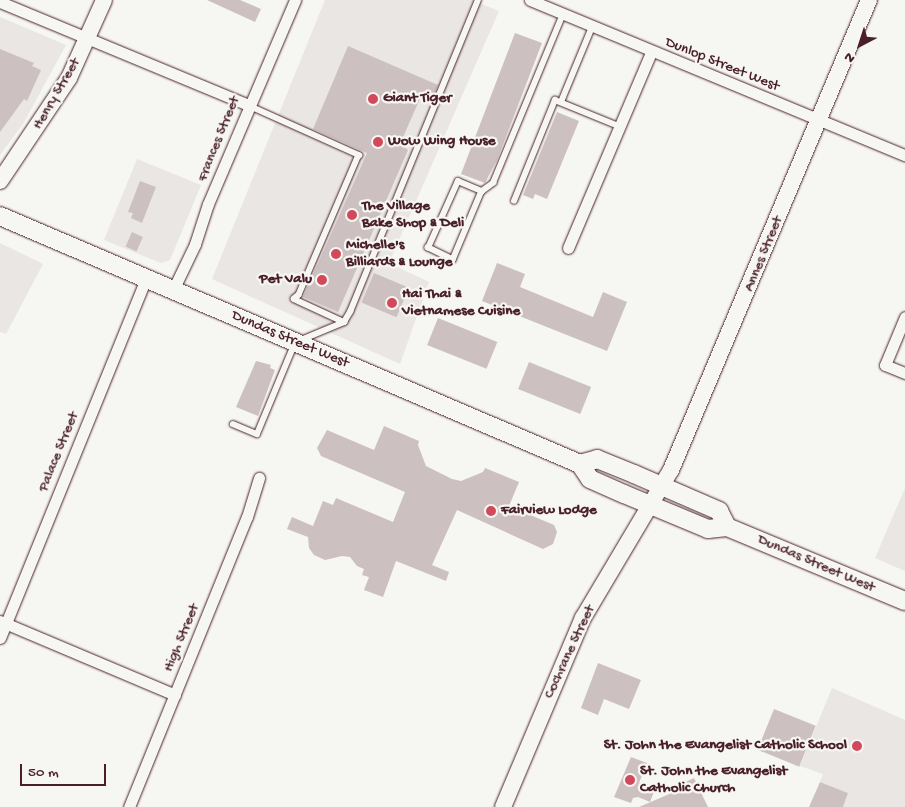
<!DOCTYPE html>
<html>
<head>
<meta charset="utf-8">
<style>
  body { margin:0 }
  #map { position:relative; width:905px; height:807px; overflow:hidden; background:#f6f6f2; font-family:"Gochi Hand",sans-serif }
  div>[style] { position:absolute }
  .built>* { inset:0; background:#e9e6e3 }
  .building>* { inset:0; background:#ccc1c0; transform-origin:0 0 }
  .roads { filter:drop-shadow(0 0 1px #4a1f2b) drop-shadow(0 0 1px #4a1f2b) }
  .lane>* { height:5.5px; margin:-2.75px; padding:0 2.75px; transform-origin:2.75px; border-radius:2.75px; background:#f6f6f2 }
  .street>* { height:11px; margin:-5.5px; padding:0 5.5px; transform-origin:5.5px; border-radius:5.5px; background:#f6f6f2 }
  .secondary>* { height:16px; margin:-8px; padding:0 8px; transform-origin:8px; border-radius:8px; background:#f6f6f2 }
  .primary>* { height:18px; margin:-9px; padding:0 9px; transform-origin:9px; border-radius:9px; background:#f6f6f2 }
  .dots>* { width:14px; height:14px; translate:-50% -50%; box-sizing:border-box; border:2px solid #f6f6f2; border-radius:50% }
  span { translate:-50% -50%; white-space:nowrap; text-align:center; line-height:1.15; -webkit-text-stroke:4.5px #f6f6f2; paint-order:stroke }
  .street-label { font-size:15px; color:#4a1f2b }
  .poi-label { font-size:15px; color:#4a1f2b; font-weight:700 }
  .left { translate:0 -50%; text-align:left }
  .right { translate:-100% -50%; text-align:right }
  .north { position:absolute; left:835px; top:20px; width:50px; height:50px; -webkit-text-stroke:4px #f6f6f2; paint-order:stroke; rotate:220deg; font-size:14px; font-weight:700; line-height:20px; text-align:center; color:#4a1f2b }
  .north::after { content:''; display:block; margin:auto; width:18px; height:22px; background:#4a1f2b; clip-path:polygon(50% 0,100% 100%,50% 72%,0 100%) }
  .scale { position:absolute; left:20px; top:764px; width:86px; height:22px; box-sizing:border-box; border:2px solid #4a1f2b; border-top:0; padding-left:6px; font-size:15px; line-height:18px; white-space:nowrap; color:#4a1f2b; -webkit-text-stroke:4px #f6f6f2; paint-order:stroke }
</style>
</head>
<body>
<div id="map">
  <div class="built">
    <i style="clip-path:polygon(325px 0,472px 0,499px 11px,389px 263px,429px 282px,400px 364px,212px 279px)"></i>
    <i style="clip-path:polygon(0 17px,66px 45px,23px 124px,0 155px)"></i>
    <i style="clip-path:polygon(137px 159px,201px 185px,170px 260px,161px 263px,104px 240px)"></i>
    <i style="clip-path:polygon(0 243px,43px 264px,6px 334px,0 332px)"></i>
    <i style="clip-path:polygon(905px 488px,905px 571px,875px 558px)"></i>
    <i style="clip-path:polygon(832px 688px,905px 720px,905px 807px,843px 807px,848px 793px,820px 782px,823px 774px,800px 766px)"></i>
  </div>
  <div class="building">
    <i style="clip-path:polygon(207px 0,240px 0,261px 9px,255px 22px)"></i>
    <i style="clip-path:polygon(515px 33px,542px 43px,497px 160px,485px 183px,461px 174px)"></i>
    <i style="clip-path:polygon(348px 46px,438px 85px,433px 97px,422px 94px,400px 144px,408px 150px,338px 312px,303px 297px,367px 153px,313px 129px)"></i>
    <i style="clip-path:polygon(0 49px,34px 63px,32px 66px,41px 70px,27px 101px,24px 99px,0 132px)"></i>
    <i style="clip-path:polygon(557px 112px,579px 121px,547px 199px,535px 194px,533px 199px,523px 195px)"></i>
    <i style="clip-path:polygon(140px 181px,156px 187px,142px 223px,131px 218px,133px 213px,128px 212px)"></i>
    <i style="left:132px;top:232px;width:12px;height:16px;rotate:24deg"></i>
    <i style="clip-path:polygon(497px 263px,525px 274px,520px 287px,593px 317px,603px 292px,627px 302px,607px 351px,482px 301px)"></i>
    <i style="left:374px;top:273px;width:38px;height:32px;rotate:23deg"></i>
    <i style="left:438px;top:318px;width:64px;height:29px;rotate:22deg"></i>
    <i style="clip-path:polygon(256px 361px,271px 365px,270px 368px,275px 370px,258px 416px,236px 407px)"></i>
    <i style="left:529px;top:362px;width:67px;height:29px;rotate:22deg"></i>
    <i style="clip-path:polygon(384px 426px,419px 441px,418px 445px,426px 466px,452px 479px,461px 481px,483px 472px,485px 468px,519px 482px,509px 506px,554px 525px,557px 532px,553px 544px,543px 549px,457px 510px,432px 565px,449px 572px,446px 581px,396px 561px,383px 597px,364px 590px,369px 577px,362px 575px,364px 569px,357px 566px,350px 557px,342px 556px,325px 560px,314px 555px,309px 548px,308px 537px,287px 529px,292px 517px,313px 526px,323px 501px,333px 505px,336px 498px,393px 522px,405px 492px,321px 456px,317px 448px,327px 430px,374px 450px)"></i>
    <i style="clip-path:polygon(598px 663px,641px 680px,629px 709px,604px 699px,598px 715px,581px 708px)"></i>
    <i style="left:774px;top:709px;width:45px;height:44px;rotate:22deg"></i>
    <i style="clip-path:polygon(631px 757px,647px 763px,639px 783px,655px 789px,650px 802px,638px 797px,633px 798px,631px 803px,614px 797px)"></i>
    <i style="clip-path:polygon(694px 778px,708px 807px,639px 807px,681px 789px,679px 785px)"></i>
    <i style="clip-path:polygon(820px 782px,848px 793px,843px 807px,809px 807px)"></i>
  </div>
  <div class="roads">
    <div class="lane">
      <i style="left:561px;top:102px;width:81px;rotate:-67.5deg"></i>
      <i style="left:250px;top:106px;width:120px;rotate:24.2deg"></i>
      <i style="left:359px;top:155px;width:152px;rotate:113.2deg"></i>
      <i style="left:299px;top:295px;width:6px;rotate:141deg"></i>
      <i style="left:294px;top:299px;width:55px;rotate:24.7deg"></i>
      <i style="left:482px;top:191px;width:75px;rotate:112.8deg"></i>
      <i style="left:453px;top:260px;width:28px;rotate:-154deg"></i>
      <i style="left:428px;top:248px;width:73px;rotate:-65.9deg"></i>
      <i style="left:458px;top:181px;width:26px;rotate:23deg"></i>
      <i style="left:482px;top:191px;width:14px;rotate:-36deg"></i>
      <i style="left:493px;top:183px;width:183px;rotate:-67.5deg"></i>
      <i style="left:514px;top:201px;width:109px;rotate:-67.9deg"></i>
      <i style="left:555px;top:100px;width:71px;rotate:22.2deg"></i>
      <i style="left:301px;top:340px;width:47px;rotate:-22.7deg"></i>
      <i style="left:344px;top:322px;width:12px;rotate:-59deg"></i>
      <i style="left:350px;top:312px;width:337px;rotate:-67.7deg"></i>
      <i style="left:233px;top:424px;width:26px;rotate:23deg"></i>
      <i style="left:257px;top:434px;width:96px;rotate:-67.4deg"></i>
    </div>
    <div class="street">
      <i style="left:530px;top:0;width:406px;rotate:22.5deg"></i>
      <i style="left:0;top:2px;width:269px;rotate:22.5deg"></i>
      <i style="left:568px;top:248px;width:213px;rotate:-67deg"></i>
      <i style="left:173px;top:290px;width:51px;rotate:-64.4deg"></i>
      <i style="left:195px;top:244px;width:42px;rotate:-72deg"></i>
      <i style="left:208px;top:204px;width:222px;rotate:-66.9deg"></i>
      <i style="left:905px;top:317px;width:52px;rotate:112.6deg"></i>
      <i style="left:885px;top:365px;width:22px;rotate:22deg"></i>
      <i style="left:0;top:621px;width:190px;rotate:22.9deg"></i>
      <i style="left:0;top:638px;width:388px;rotate:-67.9deg"></i>
      <i style="left:129px;top:807px;width:313px;rotate:-67.9deg"></i>
      <i style="left:247px;top:517px;width:41px;rotate:-72.9deg"></i>
    </div>
    <div class="secondary">
      <i style="left:0;top:181px;width:124px;rotate:-56.2deg"></i>
      <i style="left:69px;top:78px;width:85px;rotate:-65.8deg"></i>
      <i style="left:503px;top:807px;width:205px;rotate:-67.1deg"></i>
      <i style="left:583px;top:618px;width:172px;rotate:-59.3deg"></i>
      <i style="left:671px;top:470px;width:510px;rotate:-67.16deg"></i>
    </div>
    <div class="primary">
      <i style="left:0;top:216px;width:631px;rotate:23.15deg"></i>
      <i style="left:580px;top:464px;width:18px;rotate:56deg"></i>
      <i style="left:590px;top:479px;width:37px;rotate:24deg"></i>
      <i style="left:624px;top:494px;width:91px;rotate:22.6deg"></i>
      <i style="left:708px;top:529px;width:19px;rotate:-6deg"></i>
      <i style="left:727px;top:527px;width:193px;rotate:22.6deg"></i>
      <i style="left:580px;top:464px;width:18px;rotate:-16deg"></i>
      <i style="left:597px;top:459px;width:40px;rotate:22deg"></i>
      <i style="left:634px;top:474px;width:93px;rotate:23.5deg"></i>
      <i style="left:719px;top:511px;width:18px;rotate:63deg"></i>
    </div>
  </div>
  <div class="dots">
    <i style="left:373px;top:99px;background:#d1495b"></i>
    <i style="left:378px;top:142px;background:#d1495b"></i>
    <i style="left:352px;top:215px;background:#d1495b"></i>
    <i style="left:336px;top:254px;background:#d1495b"></i>
    <i style="left:322px;top:280px;background:#d1495b"></i>
    <i style="left:392px;top:303px;background:#d1495b"></i>
    <i style="left:491px;top:511px;background:#d1495b"></i>
    <i style="left:857px;top:746px;background:#d1495b"></i>
    <i style="left:630px;top:780px;background:#d1495b"></i>
  </div>
  <div class="street-label">
    <span style="left:722px;top:65px;rotate:22deg">Dunlop Street West</span>
    <span style="left:57px;top:94px;rotate:-60deg">Henry Street</span>
    <span style="left:219px;top:139px;rotate:-68deg">Frances Street</span>
    <span style="left:764px;top:254px;rotate:-68deg">Annes Street</span>
    <span style="left:290px;top:340px;rotate:23deg">Dundas Street West</span>
    <span style="left:59px;top:452px;rotate:-68deg">Palace Street</span>
    <span style="left:816px;top:564px;rotate:23deg">Dundas Street West</span>
    <span style="left:182px;top:638px;rotate:-68deg">High Street</span>
    <span style="left:570px;top:652px;rotate:-65deg">Cochrane Street</span>
  </div>
  <div class="poi-label">
    <span class="left" style="left:383px;top:99px">Giant Tiger</span>
    <span class="left" style="left:388px;top:142px">Wow Wing House</span>
    <span class="left" style="left:362px;top:215px">The Village<br>Bake Shop &amp; Deli</span>
    <span class="left" style="left:346px;top:254px">Michelle's<br>Billiards &amp; Lounge</span>
    <span class="right" style="left:312px;top:280px">Pet Valu</span>
    <span class="left" style="left:402px;top:303px">Hai Thai &amp;<br>Vietnamese Cuisine</span>
    <span class="left" style="left:501px;top:511px">Fairview Lodge</span>
    <span class="right" style="left:847px;top:746px">St. John the Evangelist Catholic School</span>
    <span class="left" style="left:640px;top:780px">St. John the Evangelist<br>Catholic Church</span>
  </div>
  <div class="north">N</div>
  <div class="scale">50 m</div>
</div>
</body>
</html>
